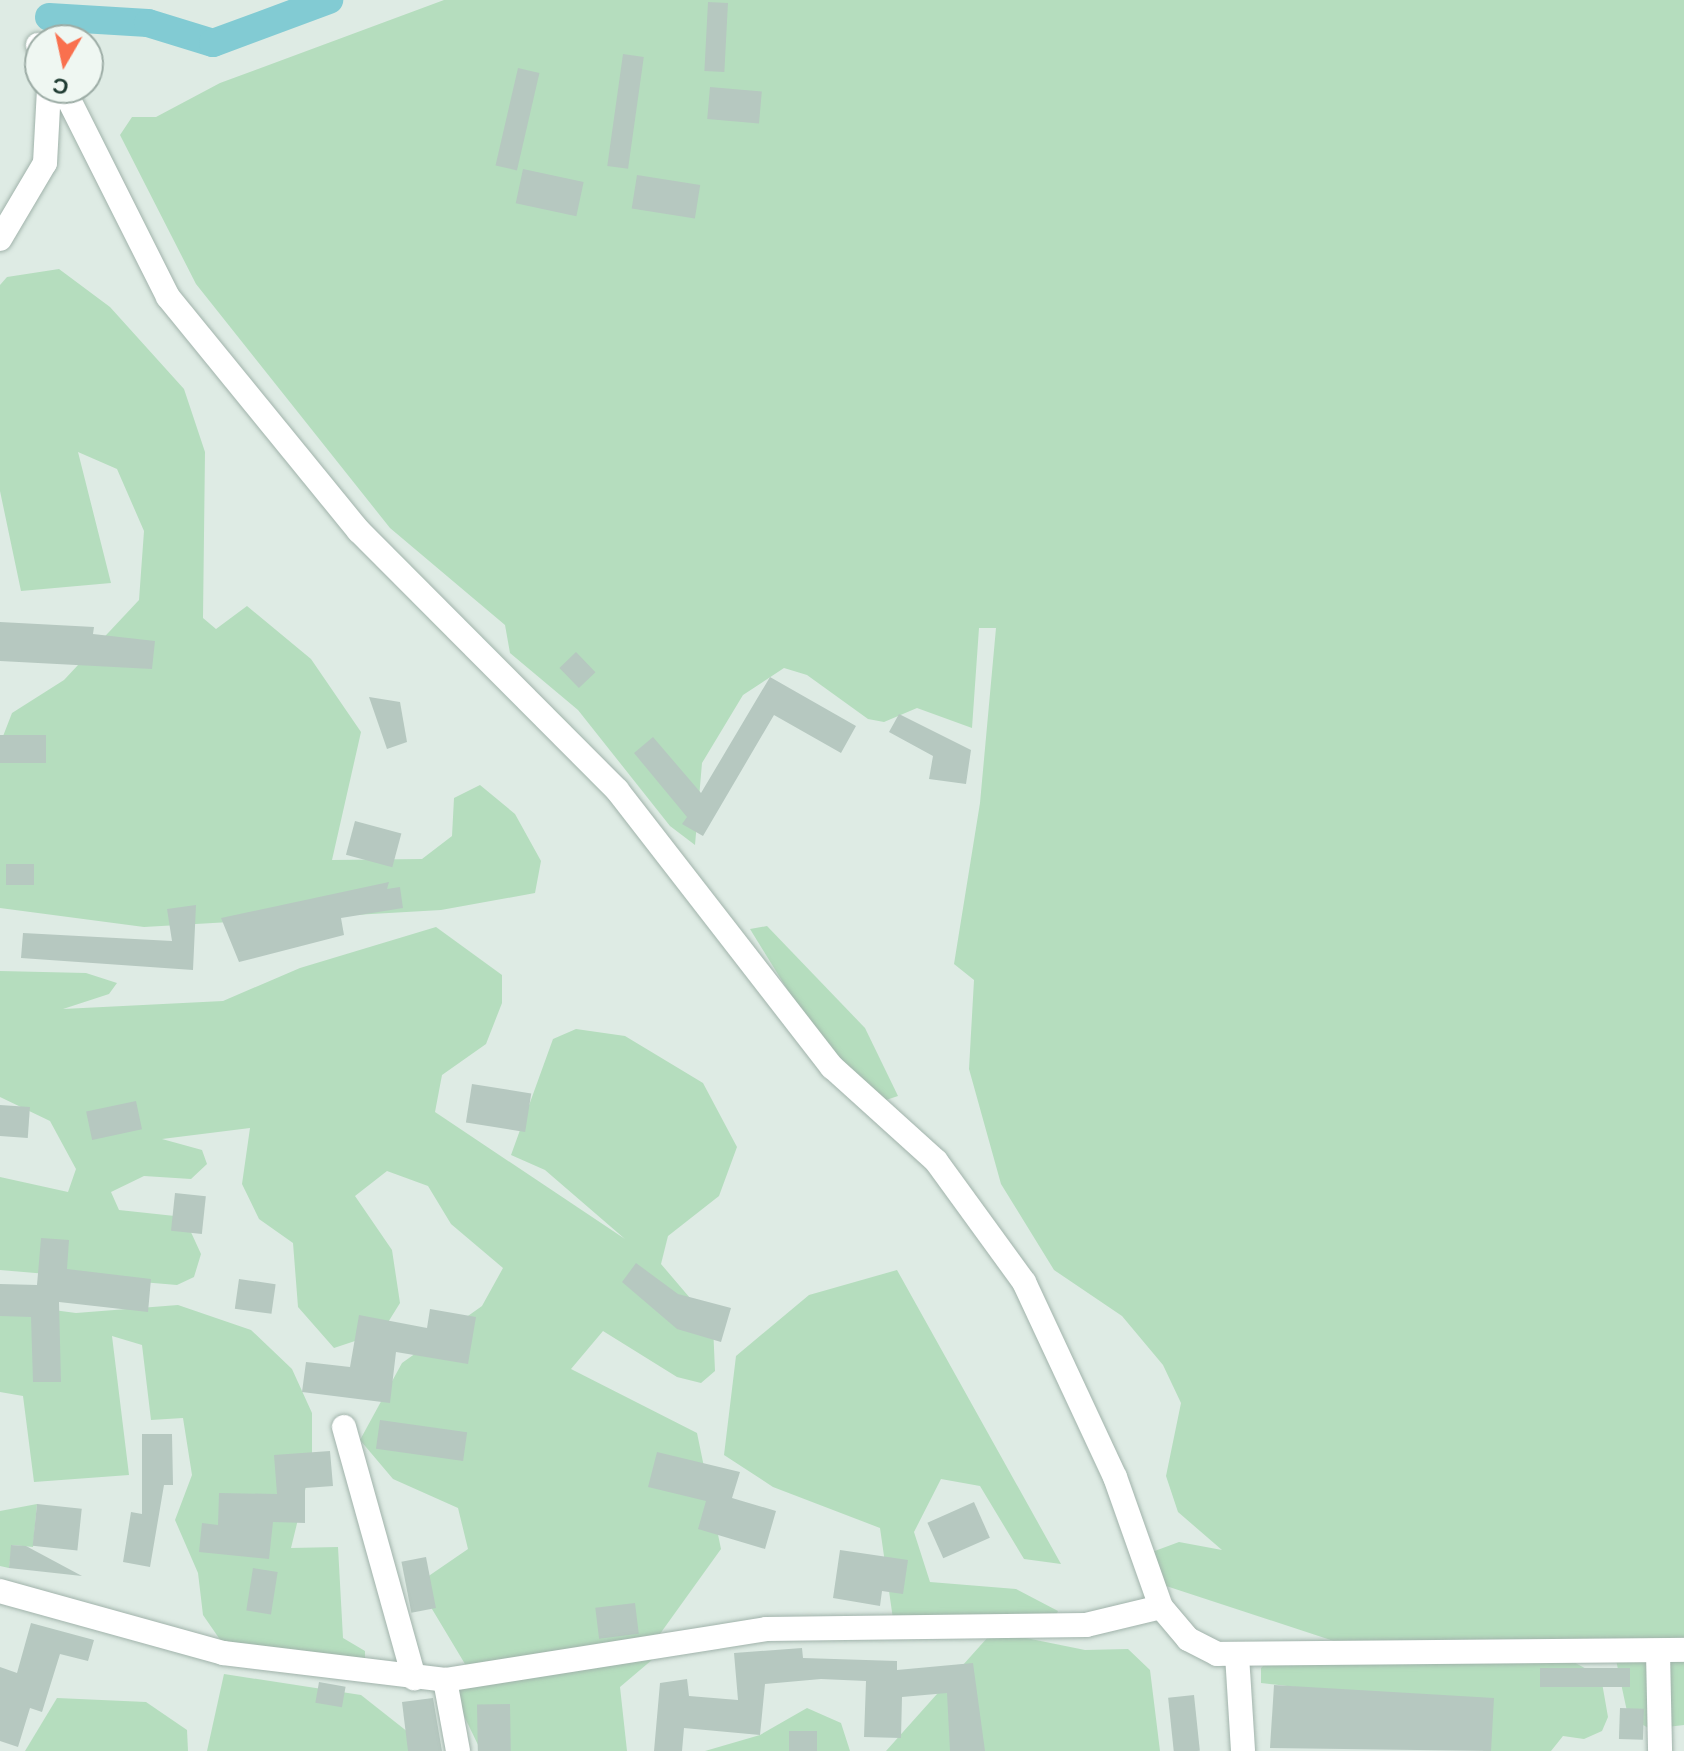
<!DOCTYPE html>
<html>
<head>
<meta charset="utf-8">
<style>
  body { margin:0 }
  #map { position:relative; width:1684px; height:1751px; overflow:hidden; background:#deebe4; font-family:"DM Sans",sans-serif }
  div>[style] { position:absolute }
  .green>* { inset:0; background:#b5ddbe }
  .canal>* { height:28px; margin:-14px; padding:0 14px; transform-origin:14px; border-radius:14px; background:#82cbd3 }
  .building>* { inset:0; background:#b6c8c0; transform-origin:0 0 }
  .roads { filter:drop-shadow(0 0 2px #a1b3ab) drop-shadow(0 0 2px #a1b3ab) }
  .minor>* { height:24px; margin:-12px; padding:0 12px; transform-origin:12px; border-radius:12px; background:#fff }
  span { translate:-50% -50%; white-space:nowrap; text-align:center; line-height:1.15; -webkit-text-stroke:6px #eff7f2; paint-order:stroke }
  .north { position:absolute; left:24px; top:24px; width:80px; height:80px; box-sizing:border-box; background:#eff7f2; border:2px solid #9caca5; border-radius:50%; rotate:189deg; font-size:22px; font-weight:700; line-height:32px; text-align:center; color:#1f3b32 }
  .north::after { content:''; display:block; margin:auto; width:28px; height:36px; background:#f9704e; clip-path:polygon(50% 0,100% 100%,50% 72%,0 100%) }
</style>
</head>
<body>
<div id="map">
  <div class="green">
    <i style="clip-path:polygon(444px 0,1684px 0,1684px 1654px,1349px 1646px,1157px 1583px,1152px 1552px,1179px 1542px,1222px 1550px,1178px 1512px,1166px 1476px,1181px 1403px,1163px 1365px,1122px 1316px,1054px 1270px,1001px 1184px,969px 1069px,974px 980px,954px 964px,980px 803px,996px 628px,979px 628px,972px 728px,917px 708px,884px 722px,868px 719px,807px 675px,784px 668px,743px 695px,702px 763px,695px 845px,670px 826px,578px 710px,510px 653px,505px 625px,390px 528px,196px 284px,120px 135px,132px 117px,156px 117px,220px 83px)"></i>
    <i style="clip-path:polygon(59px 269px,110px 307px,184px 389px,205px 452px,203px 618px,216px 629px,247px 606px,311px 659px,361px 732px,332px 860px,422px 859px,452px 836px,454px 798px,480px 785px,515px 814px,541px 861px,535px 893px,441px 910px,144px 927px,0 908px,0 744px,12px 713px,64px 680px,139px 600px,144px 531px,117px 469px,78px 452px,111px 583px,21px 591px,0 491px,0 285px,7px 277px)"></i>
    <i style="clip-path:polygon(767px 926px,865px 1028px,898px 1096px,886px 1100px,864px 1089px,831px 1060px,750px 929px)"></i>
    <i style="clip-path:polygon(436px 927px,502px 975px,502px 1003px,486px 1044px,442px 1075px,435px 1112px,625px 1239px,545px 1170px,511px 1155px,553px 1039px,576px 1029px,625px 1036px,703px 1083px,737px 1147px,719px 1196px,668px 1236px,661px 1264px,713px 1325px,715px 1371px,701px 1383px,677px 1377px,603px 1331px,571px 1369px,697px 1433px,721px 1549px,652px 1645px,468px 1669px,417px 1584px,468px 1549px,458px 1508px,393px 1479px,360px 1440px,402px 1363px,482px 1306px,503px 1268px,451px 1224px,428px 1186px,387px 1171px,355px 1196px,392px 1250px,400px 1303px,382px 1332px,334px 1348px,298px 1307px,293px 1243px,259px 1219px,242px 1184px,250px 1128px,162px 1139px,202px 1150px,207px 1164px,191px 1179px,144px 1176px,111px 1192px,119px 1210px,184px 1217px,201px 1254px,194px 1277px,177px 1285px,0 1270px,0 1177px,68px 1192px,76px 1169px,50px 1121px,0 1097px,0 971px,86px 973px,117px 983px,109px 994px,63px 1009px,223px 1001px,300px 968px)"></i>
    <i style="clip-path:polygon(897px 1270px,1061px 1564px,1024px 1559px,980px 1486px,941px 1479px,914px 1532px,930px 1582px,1016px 1589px,1058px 1611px,1051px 1627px,893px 1619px,880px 1528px,773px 1487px,724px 1455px,736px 1356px,809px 1295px)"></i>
    <i style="clip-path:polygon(0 1303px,76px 1313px,178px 1305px,251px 1330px,292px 1369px,312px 1413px,312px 1462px,291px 1548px,338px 1547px,343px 1638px,365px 1651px,365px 1660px,221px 1641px,203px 1615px,198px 1573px,175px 1520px,192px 1475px,183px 1418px,151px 1420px,142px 1345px,112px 1336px,129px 1475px,34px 1482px,23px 1396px,0 1392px)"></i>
    <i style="clip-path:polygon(37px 1504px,33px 1547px,12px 1545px,9px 1568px,0 1566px,0 1511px)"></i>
    <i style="clip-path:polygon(1016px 1636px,1085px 1650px,1128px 1649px,1150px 1670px,1160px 1751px,886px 1751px,988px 1637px)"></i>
    <i style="clip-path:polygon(1272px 1657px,1570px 1660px,1601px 1677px,1608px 1717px,1602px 1731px,1584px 1739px,1563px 1736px,1551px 1751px,1483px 1751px,1493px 1710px,1261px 1683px,1261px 1668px)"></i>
    <i style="clip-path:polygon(653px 1659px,620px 1687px,627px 1751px,481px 1751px,450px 1687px)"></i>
    <i style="clip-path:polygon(1616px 1660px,1684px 1660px,1684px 1725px,1650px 1729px,1628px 1716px)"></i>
    <i style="clip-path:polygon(224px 1674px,361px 1695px,432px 1751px,207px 1751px)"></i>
    <i style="clip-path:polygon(57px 1698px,146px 1702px,187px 1730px,188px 1751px,25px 1751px)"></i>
    <i style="clip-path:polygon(807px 1708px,841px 1723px,850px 1751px,705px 1751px,760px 1735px)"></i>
  </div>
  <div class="canal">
    <i style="left:49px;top:17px;width:99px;rotate:3.5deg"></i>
    <i style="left:148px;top:23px;width:68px;rotate:17.1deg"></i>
    <i style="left:213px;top:43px;width:124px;rotate:-20.3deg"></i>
  </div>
  <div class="building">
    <i style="left:708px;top:2px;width:20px;height:69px;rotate:3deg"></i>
    <i style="left:623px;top:54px;width:21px;height:113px;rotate:8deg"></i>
    <i style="left:518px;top:68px;width:22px;height:100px;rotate:13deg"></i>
    <i style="left:710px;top:87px;width:52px;height:32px;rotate:5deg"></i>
    <i style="left:523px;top:169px;width:62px;height:35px;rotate:12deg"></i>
    <i style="left:637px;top:175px;width:64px;height:34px;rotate:9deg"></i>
    <i style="clip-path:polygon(0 622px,94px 627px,93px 634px,155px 641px,152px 669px,0 661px)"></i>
    <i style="left:576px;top:652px;width:28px;height:23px;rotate:46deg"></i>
    <i style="clip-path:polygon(770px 677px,856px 726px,841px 753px,774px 715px,703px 836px,682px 824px,687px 817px,634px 753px,653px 737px,701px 793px)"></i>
    <i style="clip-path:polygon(369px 697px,400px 702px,407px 742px,387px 749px)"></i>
    <i style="clip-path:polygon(899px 714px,971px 750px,966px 784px,929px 779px,933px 756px,889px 732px)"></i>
    <i style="left:46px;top:735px;width:28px;height:46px;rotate:90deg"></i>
    <i style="left:355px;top:821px;width:48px;height:35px;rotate:15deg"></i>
    <i style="left:6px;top:864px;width:28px;height:21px"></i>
    <i style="clip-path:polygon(389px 882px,387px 889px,400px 887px,403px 908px,341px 918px,344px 935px,239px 962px,221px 918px)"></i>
    <i style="clip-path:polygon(196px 905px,193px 970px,21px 958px,23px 933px,172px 941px,167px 909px)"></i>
    <i style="left:472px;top:1084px;width:60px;height:39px;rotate:9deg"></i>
    <i style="left:136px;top:1101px;width:29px;height:51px;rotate:78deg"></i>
    <i style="left:0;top:1105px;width:30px;height:31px;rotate:4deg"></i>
    <i style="left:175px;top:1193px;width:31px;height:38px;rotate:6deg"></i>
    <i style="clip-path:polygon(41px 1238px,69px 1240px,67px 1269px,151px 1279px,148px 1312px,59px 1302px,61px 1382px,33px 1382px,31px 1317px,0 1316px,0 1284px,37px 1285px)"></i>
    <i style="clip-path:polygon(636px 1263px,678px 1294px,731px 1308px,721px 1342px,677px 1329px,622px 1282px)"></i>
    <i style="left:239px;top:1279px;width:37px;height:30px;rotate:8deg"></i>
    <i style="clip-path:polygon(430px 1309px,476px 1317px,468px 1364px,396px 1352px,390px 1403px,302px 1392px,306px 1362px,350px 1367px,359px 1315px,427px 1328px)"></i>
    <i style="left:380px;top:1420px;width:88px;height:29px;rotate:8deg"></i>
    <i style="clip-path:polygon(142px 1434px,172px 1434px,173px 1485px,164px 1485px,150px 1567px,123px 1562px,131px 1512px,142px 1514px)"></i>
    <i style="clip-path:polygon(330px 1451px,333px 1486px,305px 1488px,305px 1523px,273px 1522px,269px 1559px,199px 1552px,202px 1523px,218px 1525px,219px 1493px,277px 1494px,274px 1455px)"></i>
    <i style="clip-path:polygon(657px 1452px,740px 1472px,732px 1498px,776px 1511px,765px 1549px,698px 1529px,706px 1501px,648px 1487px)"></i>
    <i style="left:974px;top:1502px;width:39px;height:51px;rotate:66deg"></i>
    <i style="left:37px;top:1504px;width:45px;height:42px;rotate:6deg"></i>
    <i style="clip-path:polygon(11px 1545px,26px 1546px,82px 1576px,9px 1568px)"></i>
    <i style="clip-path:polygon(840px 1550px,908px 1560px,903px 1594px,882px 1591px,880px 1606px,833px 1598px)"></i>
    <i style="left:426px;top:1557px;width:52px;height:25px;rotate:79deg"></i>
    <i style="left:253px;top:1568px;width:25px;height:43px;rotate:9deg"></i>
    <i style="left:635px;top:1603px;width:31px;height:40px;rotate:83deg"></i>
    <i style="clip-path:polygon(31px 1623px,94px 1640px,88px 1661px,60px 1654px,42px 1712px,30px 1708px,18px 1747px,0 1741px,0 1667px,17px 1673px)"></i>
    <i style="clip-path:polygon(802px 1648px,803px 1658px,897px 1661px,897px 1670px,973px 1663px,985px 1751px,950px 1751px,947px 1693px,902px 1697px,901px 1738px,864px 1737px,866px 1681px,821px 1679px,765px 1684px,760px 1735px,684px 1728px,682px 1751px,654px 1751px,660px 1683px,687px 1679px,689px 1696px,738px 1700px,734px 1653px)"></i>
    <i style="left:1540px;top:1668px;width:90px;height:19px"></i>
    <i style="left:319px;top:1682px;width:27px;height:21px;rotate:10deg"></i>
    <i style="clip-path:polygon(1274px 1685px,1494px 1698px,1491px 1751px,1270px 1748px)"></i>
    <i style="left:1194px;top:1695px;width:56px;height:26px;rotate:84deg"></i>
    <i style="clip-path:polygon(433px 1698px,442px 1751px,408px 1751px,402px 1702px)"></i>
    <i style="left:510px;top:1704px;width:47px;height:33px;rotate:89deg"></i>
    <i style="left:1620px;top:1708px;width:24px;height:31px;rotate:2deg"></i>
    <i style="left:789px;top:1731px;width:28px;height:20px"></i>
  </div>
  <div class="roads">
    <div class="minor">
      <i style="left:38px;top:45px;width:4px;rotate:63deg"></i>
      <i style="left:63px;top:88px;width:234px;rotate:63.3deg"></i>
      <i style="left:168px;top:297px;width:302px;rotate:50.8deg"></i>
      <i style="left:359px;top:531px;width:366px;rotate:45.1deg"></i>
      <i style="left:617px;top:790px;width:351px;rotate:52.2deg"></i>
      <i style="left:832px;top:1067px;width:140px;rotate:42.1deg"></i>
      <i style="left:936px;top:1161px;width:150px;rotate:54deg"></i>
      <i style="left:1024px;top:1282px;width:215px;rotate:65deg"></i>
      <i style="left:1115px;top:1477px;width:138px;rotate:70.5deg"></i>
      <i style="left:0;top:239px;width:88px;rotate:-59.4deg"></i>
      <i style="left:45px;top:163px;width:75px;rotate:-86.9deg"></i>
      <i style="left:344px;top:1427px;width:261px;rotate:74.4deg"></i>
      <i style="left:0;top:1591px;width:231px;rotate:15.5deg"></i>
      <i style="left:223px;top:1653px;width:224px;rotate:6.9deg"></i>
      <i style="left:445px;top:1680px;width:325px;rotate:-9deg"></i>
      <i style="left:766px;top:1629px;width:320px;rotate:-0.7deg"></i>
      <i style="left:1086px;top:1625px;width:77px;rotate:-13.5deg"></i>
      <i style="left:1161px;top:1607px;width:42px;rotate:49.8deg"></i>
      <i style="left:1188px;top:1639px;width:33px;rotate:27deg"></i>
      <i style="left:1217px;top:1654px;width:467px;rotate:-0.5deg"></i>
      <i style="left:1658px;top:1652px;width:99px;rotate:88.8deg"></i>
      <i style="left:1237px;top:1655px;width:96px;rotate:86.4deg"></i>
      <i style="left:445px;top:1680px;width:72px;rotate:79.6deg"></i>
    </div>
  </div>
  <div class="north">С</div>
</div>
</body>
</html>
